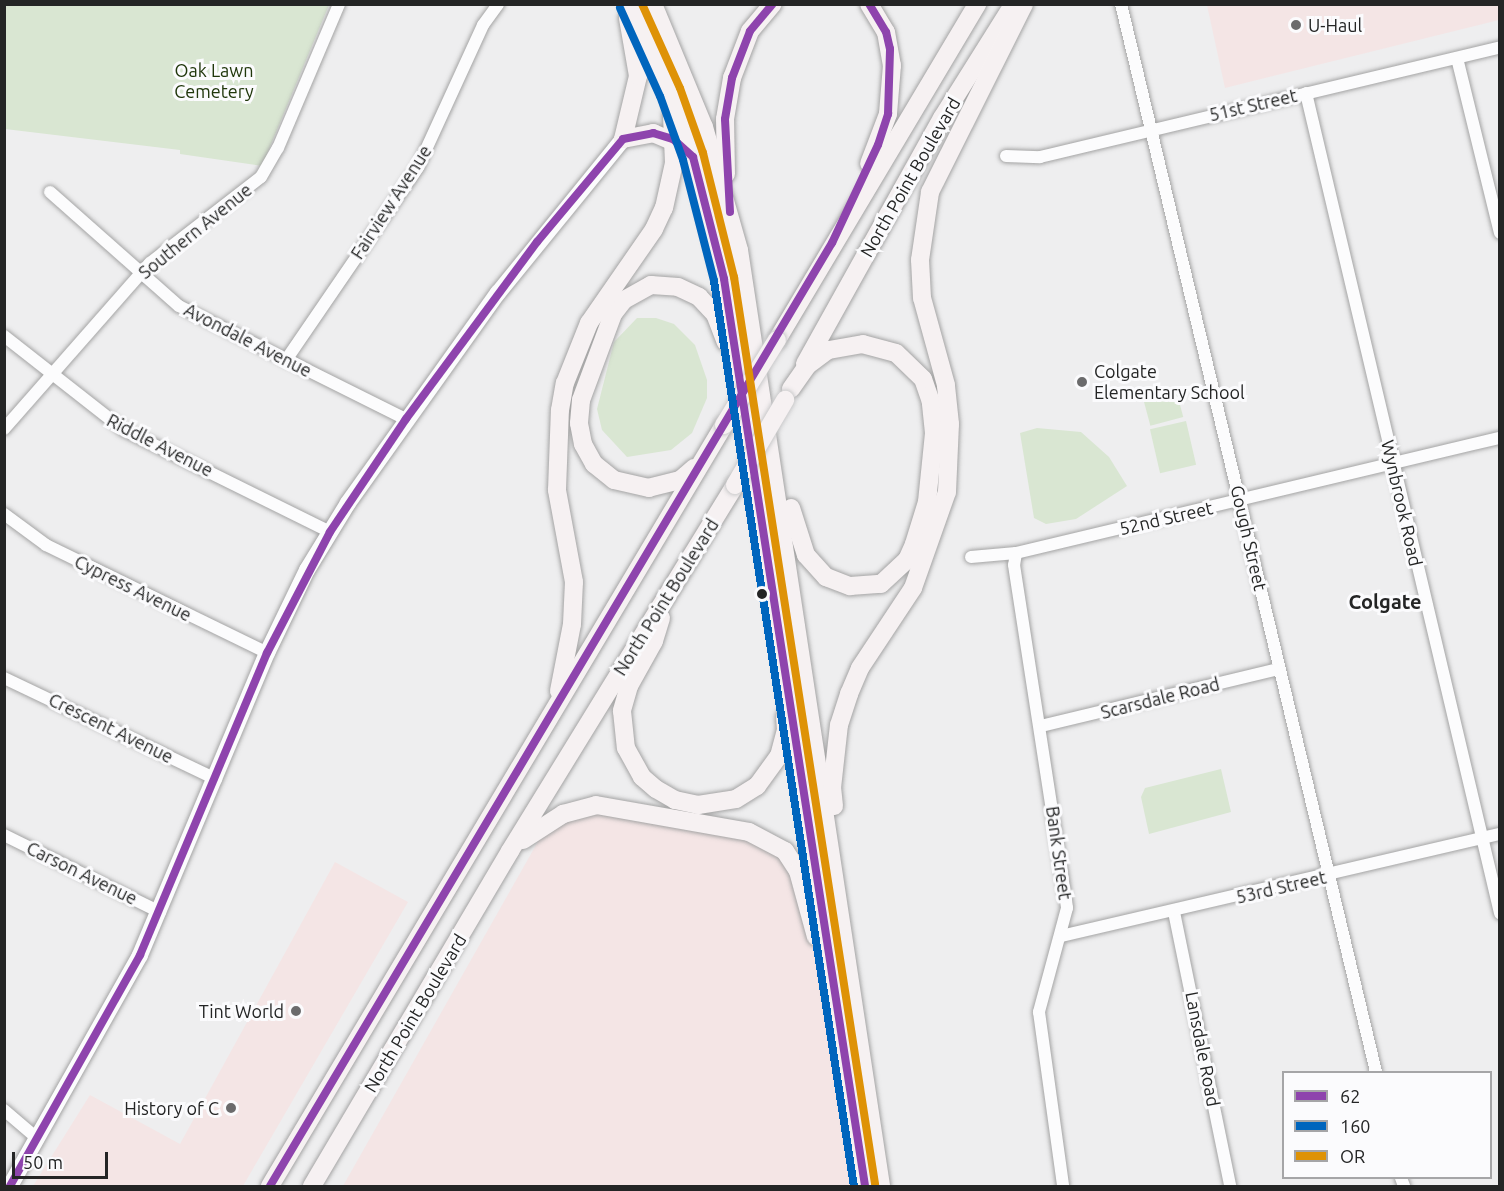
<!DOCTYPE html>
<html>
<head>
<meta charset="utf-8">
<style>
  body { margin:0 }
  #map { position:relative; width:1504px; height:1191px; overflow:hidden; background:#eeeeef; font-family:Ubuntu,sans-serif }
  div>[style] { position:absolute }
  .commercial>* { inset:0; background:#f4e5e5 }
  .green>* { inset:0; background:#d9e6d2; transform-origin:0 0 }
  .roads { filter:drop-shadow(0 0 2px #a4a4a4) drop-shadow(0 0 2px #a4a4a4) }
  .street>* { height:12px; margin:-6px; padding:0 6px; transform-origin:6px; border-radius:6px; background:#fcfcfd }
  .secondary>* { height:16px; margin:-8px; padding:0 8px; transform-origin:8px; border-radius:8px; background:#fcfcfd }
  .primary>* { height:18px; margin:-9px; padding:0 9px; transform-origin:9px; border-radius:9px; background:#f6f1f2 }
  .bridges { filter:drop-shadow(0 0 2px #c9c9ca) drop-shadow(0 0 2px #c9c9ca) }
  .primary-bridge>* { height:18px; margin:-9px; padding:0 9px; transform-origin:9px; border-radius:9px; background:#f6f1f2 }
  .bus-1>* { height:8px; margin:-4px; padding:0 4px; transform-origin:4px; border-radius:4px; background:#8e44ad }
  .bus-2>* { height:8px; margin:-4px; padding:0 4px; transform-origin:4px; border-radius:4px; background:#0065bd }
  .bus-3>* { height:8px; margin:-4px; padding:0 4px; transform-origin:4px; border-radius:4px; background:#de9206 }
  .dots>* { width:16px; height:16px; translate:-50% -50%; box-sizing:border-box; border:3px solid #fbfbfd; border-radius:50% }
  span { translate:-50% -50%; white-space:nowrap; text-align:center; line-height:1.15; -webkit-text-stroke:6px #fbfbfd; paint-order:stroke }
  .poi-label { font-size:18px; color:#242525 }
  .left { translate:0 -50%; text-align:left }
  .right { translate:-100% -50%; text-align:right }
  .park-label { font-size:18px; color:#20370b }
  .street-label { font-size:18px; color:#242525 }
  .neighbourhood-label { font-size:20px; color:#242525; font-weight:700 }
  .frame { position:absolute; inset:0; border:6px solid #242525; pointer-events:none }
  .legend { position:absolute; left:1282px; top:1071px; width:210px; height:108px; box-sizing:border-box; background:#fbfbfd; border:2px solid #a5a5a7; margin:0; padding:8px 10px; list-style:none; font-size:18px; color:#242525 }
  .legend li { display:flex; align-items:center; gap:12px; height:30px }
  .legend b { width:30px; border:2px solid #a5a5a7 }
  .scale { position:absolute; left:12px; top:1152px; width:96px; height:27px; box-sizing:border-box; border:3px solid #242525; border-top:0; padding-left:8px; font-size:18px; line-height:21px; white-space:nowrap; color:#242525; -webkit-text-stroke:4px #fbfbfd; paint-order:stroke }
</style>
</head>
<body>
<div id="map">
  <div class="commercial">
    <i style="clip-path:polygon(1207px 5px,1499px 5px,1499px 20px,1225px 88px)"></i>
    <i style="clip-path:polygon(619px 813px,759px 841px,789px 863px,804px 893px,847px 1106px,856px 1186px,343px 1186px,540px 838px,573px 814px)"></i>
    <i style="clip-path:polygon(335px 862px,408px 902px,243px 1186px,33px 1186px,90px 1095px,180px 1144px)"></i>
  </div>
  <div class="green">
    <i style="clip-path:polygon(4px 5px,329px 5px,262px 166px,180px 154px,180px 150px,5px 129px)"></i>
    <i style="clip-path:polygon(637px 318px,656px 318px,674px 324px,695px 345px,707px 380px,707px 398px,692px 433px,671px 450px,627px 457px,602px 430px,597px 409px,614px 342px)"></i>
    <i style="left:1176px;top:390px;width:28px;height:34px;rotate:75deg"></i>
    <i style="left:1186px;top:421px;width:45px;height:37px;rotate:77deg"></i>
    <i style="clip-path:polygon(1037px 428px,1081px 432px,1109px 457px,1127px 486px,1076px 519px,1046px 524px,1034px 518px,1020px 433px)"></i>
    <i style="clip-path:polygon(1221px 769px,1231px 812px,1149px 834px,1141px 797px,1145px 788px)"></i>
  </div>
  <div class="roads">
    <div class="street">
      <i style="left:1121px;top:4px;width:1098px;rotate:76.57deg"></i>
      <i style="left:1457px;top:58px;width:180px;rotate:76.2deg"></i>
      <i style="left:1306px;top:93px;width:843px;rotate:76.69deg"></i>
      <i style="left:1006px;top:156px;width:34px;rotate:2deg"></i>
      <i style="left:1040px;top:157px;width:473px;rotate:-13.4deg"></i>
      <i style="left:50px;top:192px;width:172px;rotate:41.5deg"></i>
      <i style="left:179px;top:306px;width:254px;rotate:26.5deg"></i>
      <i style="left:4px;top:336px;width:152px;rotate:38.1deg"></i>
      <i style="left:124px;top:430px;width:230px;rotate:26.3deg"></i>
      <i style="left:286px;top:360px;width:234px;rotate:-55.6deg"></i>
      <i style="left:418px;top:167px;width:156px;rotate:-65.4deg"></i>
      <i style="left:483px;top:25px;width:26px;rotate:-54deg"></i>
      <i style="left:4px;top:429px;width:221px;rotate:-48.7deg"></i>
      <i style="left:150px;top:263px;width:140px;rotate:-37.8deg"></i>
      <i style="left:261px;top:177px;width:34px;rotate:-60deg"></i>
      <i style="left:278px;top:148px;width:156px;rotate:-67deg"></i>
      <i style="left:4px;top:514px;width:52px;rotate:36.4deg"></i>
      <i style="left:46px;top:545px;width:246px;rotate:26deg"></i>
      <i style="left:1016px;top:553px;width:12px;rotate:99deg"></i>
      <i style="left:1014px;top:565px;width:347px;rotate:81.2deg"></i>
      <i style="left:1067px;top:908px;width:108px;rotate:105.1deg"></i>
      <i style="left:1039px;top:1012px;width:176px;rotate:82.1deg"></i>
      <i style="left:971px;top:557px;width:45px;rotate:-5.1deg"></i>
      <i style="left:1016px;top:553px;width:497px;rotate:-13.4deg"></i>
      <i style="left:4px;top:678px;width:235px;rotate:25.5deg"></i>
      <i style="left:1041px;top:726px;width:245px;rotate:-13.5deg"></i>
      <i style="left:4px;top:835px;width:174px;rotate:26.3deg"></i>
      <i style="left:1174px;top:912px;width:280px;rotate:78.4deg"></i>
      <i style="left:1061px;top:936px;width:451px;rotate:-13.1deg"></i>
      <i style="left:4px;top:1110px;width:45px;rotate:40.5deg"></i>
      <i style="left:1401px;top:1178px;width:9px;rotate:69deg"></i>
    </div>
    <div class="secondary">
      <i style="left:10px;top:1186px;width:265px;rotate:-60.6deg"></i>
      <i style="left:140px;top:955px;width:328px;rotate:-67.2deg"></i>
      <i style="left:267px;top:653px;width:92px;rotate:-64.3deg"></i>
      <i style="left:307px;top:570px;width:79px;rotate:-58.5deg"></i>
      <i style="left:348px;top:503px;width:258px;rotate:-54.5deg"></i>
      <i style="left:498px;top:293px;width:198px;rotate:-50.9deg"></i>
    </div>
    <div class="primary">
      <i style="left:630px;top:4px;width:97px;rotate:65.6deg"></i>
      <i style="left:670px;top:92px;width:69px;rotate:70.5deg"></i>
      <i style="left:693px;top:157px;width:126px;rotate:75.7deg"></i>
      <i style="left:724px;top:279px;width:918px;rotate:81.16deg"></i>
      <i style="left:653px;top:4px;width:133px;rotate:67.5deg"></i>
      <i style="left:704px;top:127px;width:128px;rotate:74.1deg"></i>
      <i style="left:739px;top:250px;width:947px;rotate:81.37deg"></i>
      <i style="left:869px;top:4px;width:33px;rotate:59deg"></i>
      <i style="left:886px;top:32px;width:34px;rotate:80deg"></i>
      <i style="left:892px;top:65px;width:49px;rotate:94.7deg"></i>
      <i style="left:888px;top:114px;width:53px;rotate:110.8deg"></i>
      <i style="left:623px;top:139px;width:65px;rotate:-76.6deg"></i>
      <i style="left:638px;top:76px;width:59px;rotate:-99.8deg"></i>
      <i style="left:623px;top:139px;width:31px;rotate:-11deg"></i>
      <i style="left:653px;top:133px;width:30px;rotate:23deg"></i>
      <i style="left:726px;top:174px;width:55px;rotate:-91deg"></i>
      <i style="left:725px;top:119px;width:42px;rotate:-80.3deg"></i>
      <i style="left:732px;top:78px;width:50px;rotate:-69deg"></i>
      <i style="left:750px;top:31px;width:35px;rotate:-50deg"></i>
      <i style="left:777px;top:340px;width:391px;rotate:-59.2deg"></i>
      <i style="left:805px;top:364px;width:282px;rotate:-60.9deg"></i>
      <i style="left:942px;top:118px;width:126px;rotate:-57.9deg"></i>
      <i style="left:694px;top:468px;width:18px;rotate:139deg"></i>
      <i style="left:680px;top:480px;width:32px;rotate:166deg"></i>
      <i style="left:649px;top:488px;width:36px;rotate:-167deg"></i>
      <i style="left:614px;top:480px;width:26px;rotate:-141deg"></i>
      <i style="left:594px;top:464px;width:23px;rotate:-119deg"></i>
      <i style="left:583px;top:444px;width:21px;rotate:-101deg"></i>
      <i style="left:579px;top:423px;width:23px;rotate:-85deg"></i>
      <i style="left:581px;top:400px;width:92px;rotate:-69.6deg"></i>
      <i style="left:613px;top:314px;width:18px;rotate:-52deg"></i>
      <i style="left:624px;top:300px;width:31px;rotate:-29deg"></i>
      <i style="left:651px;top:285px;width:27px;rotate:4deg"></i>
      <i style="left:678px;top:287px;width:23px;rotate:25deg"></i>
      <i style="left:699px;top:297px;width:23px;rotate:47deg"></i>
      <i style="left:715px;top:314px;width:30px;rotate:69deg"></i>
      <i style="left:791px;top:508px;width:49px;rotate:72.3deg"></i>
      <i style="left:806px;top:555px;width:30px;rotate:48deg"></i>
      <i style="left:826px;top:577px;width:26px;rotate:21deg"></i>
      <i style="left:850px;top:586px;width:31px;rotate:-4deg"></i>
      <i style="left:881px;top:584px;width:35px;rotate:-43deg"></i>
      <i style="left:907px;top:560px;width:17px;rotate:-66deg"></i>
      <i style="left:914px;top:544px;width:44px;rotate:-72.8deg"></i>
      <i style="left:927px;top:502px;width:69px;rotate:-84.2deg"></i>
      <i style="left:934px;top:433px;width:31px;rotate:-96deg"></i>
      <i style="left:931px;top:402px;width:24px;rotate:-109deg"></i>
      <i style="left:923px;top:379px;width:37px;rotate:-136deg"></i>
      <i style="left:896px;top:353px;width:34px;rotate:-165deg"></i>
      <i style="left:863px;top:344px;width:36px;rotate:170deg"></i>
      <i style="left:828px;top:350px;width:26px;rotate:143deg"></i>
      <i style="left:807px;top:366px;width:28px;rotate:125deg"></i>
      <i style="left:661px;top:618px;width:24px;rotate:107deg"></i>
      <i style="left:654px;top:641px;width:51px;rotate:119.1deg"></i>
      <i style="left:629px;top:686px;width:26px;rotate:106deg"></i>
      <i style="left:622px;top:711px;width:37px;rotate:84deg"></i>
      <i style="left:626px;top:748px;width:33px;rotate:61deg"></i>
      <i style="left:642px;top:777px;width:18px;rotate:41deg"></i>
      <i style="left:656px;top:789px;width:22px;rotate:30deg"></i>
      <i style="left:675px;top:800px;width:24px;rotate:12deg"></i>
      <i style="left:698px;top:805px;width:38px;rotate:-9deg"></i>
      <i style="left:736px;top:799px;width:25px;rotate:-32deg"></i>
      <i style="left:757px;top:786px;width:37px;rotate:-54deg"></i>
      <i style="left:779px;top:756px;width:27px;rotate:-75deg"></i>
      <i style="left:786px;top:730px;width:13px;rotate:-94deg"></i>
      <i style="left:559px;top:691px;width:68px;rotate:-79deg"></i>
      <i style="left:572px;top:624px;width:42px;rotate:-87.3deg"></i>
      <i style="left:574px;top:582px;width:94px;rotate:-100.5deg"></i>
      <i style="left:557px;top:490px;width:80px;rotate:-87.9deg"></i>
      <i style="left:560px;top:410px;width:27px;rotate:-80deg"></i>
      <i style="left:565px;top:383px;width:65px;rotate:-68.2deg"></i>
      <i style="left:589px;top:323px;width:114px;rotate:-55.3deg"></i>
      <i style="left:654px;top:229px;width:23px;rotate:-65deg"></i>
      <i style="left:664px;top:208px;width:46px;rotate:-77.5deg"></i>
      <i style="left:674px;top:163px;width:48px;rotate:-92.4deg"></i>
      <i style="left:834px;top:806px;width:18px;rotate:-96deg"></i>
      <i style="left:832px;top:788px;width:63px;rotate:-83.7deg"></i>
      <i style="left:839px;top:725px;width:33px;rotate:-72deg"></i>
      <i style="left:849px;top:694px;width:28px;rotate:-67deg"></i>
      <i style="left:860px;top:668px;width:96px;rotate:-56.5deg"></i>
      <i style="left:913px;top:588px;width:102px;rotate:-70.5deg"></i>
      <i style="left:947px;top:492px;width:68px;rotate:-87.5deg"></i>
      <i style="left:950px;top:424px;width:39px;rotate:-96deg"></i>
      <i style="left:946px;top:385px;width:90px;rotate:-105.4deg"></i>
      <i style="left:922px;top:298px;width:38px;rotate:-93deg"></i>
      <i style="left:920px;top:260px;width:69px;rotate:-81.6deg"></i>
      <i style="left:930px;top:192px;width:210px;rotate:-63.4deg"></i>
      <i style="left:523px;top:840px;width:48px;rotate:-33deg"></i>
      <i style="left:563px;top:814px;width:34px;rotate:-15deg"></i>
      <i style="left:596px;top:805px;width:155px;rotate:10deg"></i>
      <i style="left:749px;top:832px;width:41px;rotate:27.8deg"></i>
      <i style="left:785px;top:851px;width:24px;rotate:57deg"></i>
      <i style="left:798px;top:871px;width:68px;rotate:74.7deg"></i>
      <i style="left:270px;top:1186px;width:886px;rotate:-59.18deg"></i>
      <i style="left:312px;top:1186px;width:389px;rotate:-59.4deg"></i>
      <i style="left:510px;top:851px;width:430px;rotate:-58.4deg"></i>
    </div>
  </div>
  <div class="bridges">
    <div class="primary-bridge">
      <i style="left:724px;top:425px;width:100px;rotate:-58.1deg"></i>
      <i style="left:735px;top:485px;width:99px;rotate:-59.5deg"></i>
    </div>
  </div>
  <div class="bus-1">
    <i style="left:730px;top:212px;width:93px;rotate:-93.1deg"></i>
    <i style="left:725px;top:119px;width:42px;rotate:-80.3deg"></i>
    <i style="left:732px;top:78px;width:50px;rotate:-69deg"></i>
    <i style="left:750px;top:31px;width:35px;rotate:-50deg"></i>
    <i style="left:10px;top:1186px;width:265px;rotate:-60.6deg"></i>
    <i style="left:140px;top:955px;width:328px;rotate:-67.2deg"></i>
    <i style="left:267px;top:653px;width:136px;rotate:-62.5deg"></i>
    <i style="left:330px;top:532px;width:136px;rotate:-56.1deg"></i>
    <i style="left:406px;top:419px;width:220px;rotate:-53.5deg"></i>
    <i style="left:537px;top:242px;width:134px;rotate:-50.1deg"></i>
    <i style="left:623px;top:139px;width:31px;rotate:-11deg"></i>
    <i style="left:653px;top:133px;width:21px;rotate:17deg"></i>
    <i style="left:673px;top:139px;width:27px;rotate:42deg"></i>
    <i style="left:693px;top:157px;width:126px;rotate:75.7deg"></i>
    <i style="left:724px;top:279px;width:918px;rotate:81.16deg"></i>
    <i style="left:270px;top:1186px;width:1098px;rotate:-59.21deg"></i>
    <i style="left:832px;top:243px;width:108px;rotate:-64.9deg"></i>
    <i style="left:878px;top:145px;width:33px;rotate:-72deg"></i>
    <i style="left:888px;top:114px;width:65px;rotate:-88.2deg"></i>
    <i style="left:890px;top:49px;width:17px;rotate:-103deg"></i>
    <i style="left:886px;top:32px;width:33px;rotate:-121deg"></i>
  </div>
  <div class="bus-2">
    <i style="left:620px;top:8px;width:97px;rotate:65.6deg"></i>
    <i style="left:660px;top:96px;width:68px;rotate:70.2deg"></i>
    <i style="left:683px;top:160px;width:125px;rotate:75.6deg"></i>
    <i style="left:714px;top:281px;width:916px;rotate:81.21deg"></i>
  </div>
  <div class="bus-3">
    <i style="left:642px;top:4px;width:92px;rotate:65.7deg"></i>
    <i style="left:680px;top:88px;width:69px;rotate:70.5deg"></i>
    <i style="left:703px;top:153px;width:128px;rotate:76deg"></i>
    <i style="left:734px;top:277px;width:918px;rotate:81.16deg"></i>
  </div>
  <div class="dots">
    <i style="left:1296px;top:25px;background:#6b6b6c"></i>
    <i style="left:1082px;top:382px;background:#6b6b6c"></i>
    <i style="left:762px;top:594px;background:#242525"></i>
    <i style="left:296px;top:1011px;background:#6b6b6c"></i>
    <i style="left:231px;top:1108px;background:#6b6b6c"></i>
  </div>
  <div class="poi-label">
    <span class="left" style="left:1308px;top:25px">U-Haul</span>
    <span class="left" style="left:1094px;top:382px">Colgate<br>Elementary School</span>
    <span class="right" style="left:284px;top:1011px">Tint World</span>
    <span class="right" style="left:219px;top:1108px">History of C</span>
  </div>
  <div class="park-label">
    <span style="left:214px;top:81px">Oak Lawn<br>Cemetery</span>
  </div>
  <div class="street-label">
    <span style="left:1253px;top:105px;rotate:-13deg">51st Street</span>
    <span style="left:910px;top:177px;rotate:-60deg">North Point Boulevard</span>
    <span style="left:391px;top:202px;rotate:-57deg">Fairview Avenue</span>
    <span style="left:195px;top:231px;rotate:-39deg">Southern Avenue</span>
    <span style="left:248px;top:340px;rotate:27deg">Avondale Avenue</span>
    <span style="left:160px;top:445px;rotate:27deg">Riddle Avenue</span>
    <span style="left:1402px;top:503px;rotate:77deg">Wynbrook Road</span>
    <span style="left:1166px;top:518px;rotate:-13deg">52nd Street</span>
    <span style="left:1249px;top:538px;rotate:77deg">Gough Street</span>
    <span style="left:133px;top:588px;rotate:26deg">Cypress Avenue</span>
    <span style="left:666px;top:597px;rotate:-58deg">North Point Boulevard</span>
    <span style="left:1160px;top:698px;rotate:-14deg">Scarsdale Road</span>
    <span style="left:111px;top:728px;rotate:26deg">Crescent Avenue</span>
    <span style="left:1059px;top:853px;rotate:82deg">Bank Street</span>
    <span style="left:82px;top:873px;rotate:26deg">Carson Avenue</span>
    <span style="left:1281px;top:887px;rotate:-13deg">53rd Street</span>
    <span style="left:415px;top:1013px;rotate:-59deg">North Point Boulevard</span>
    <span style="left:1203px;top:1049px;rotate:79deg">Lansdale Road</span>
  </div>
  <div class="neighbourhood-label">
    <span style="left:1385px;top:601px">Colgate</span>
  </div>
  <div class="frame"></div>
  <ul class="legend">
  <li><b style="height:8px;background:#8e44ad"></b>62</li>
  <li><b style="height:8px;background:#0065bd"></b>160</li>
  <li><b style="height:8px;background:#de9206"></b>OR</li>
  </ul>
  <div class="scale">50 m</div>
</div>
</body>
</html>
